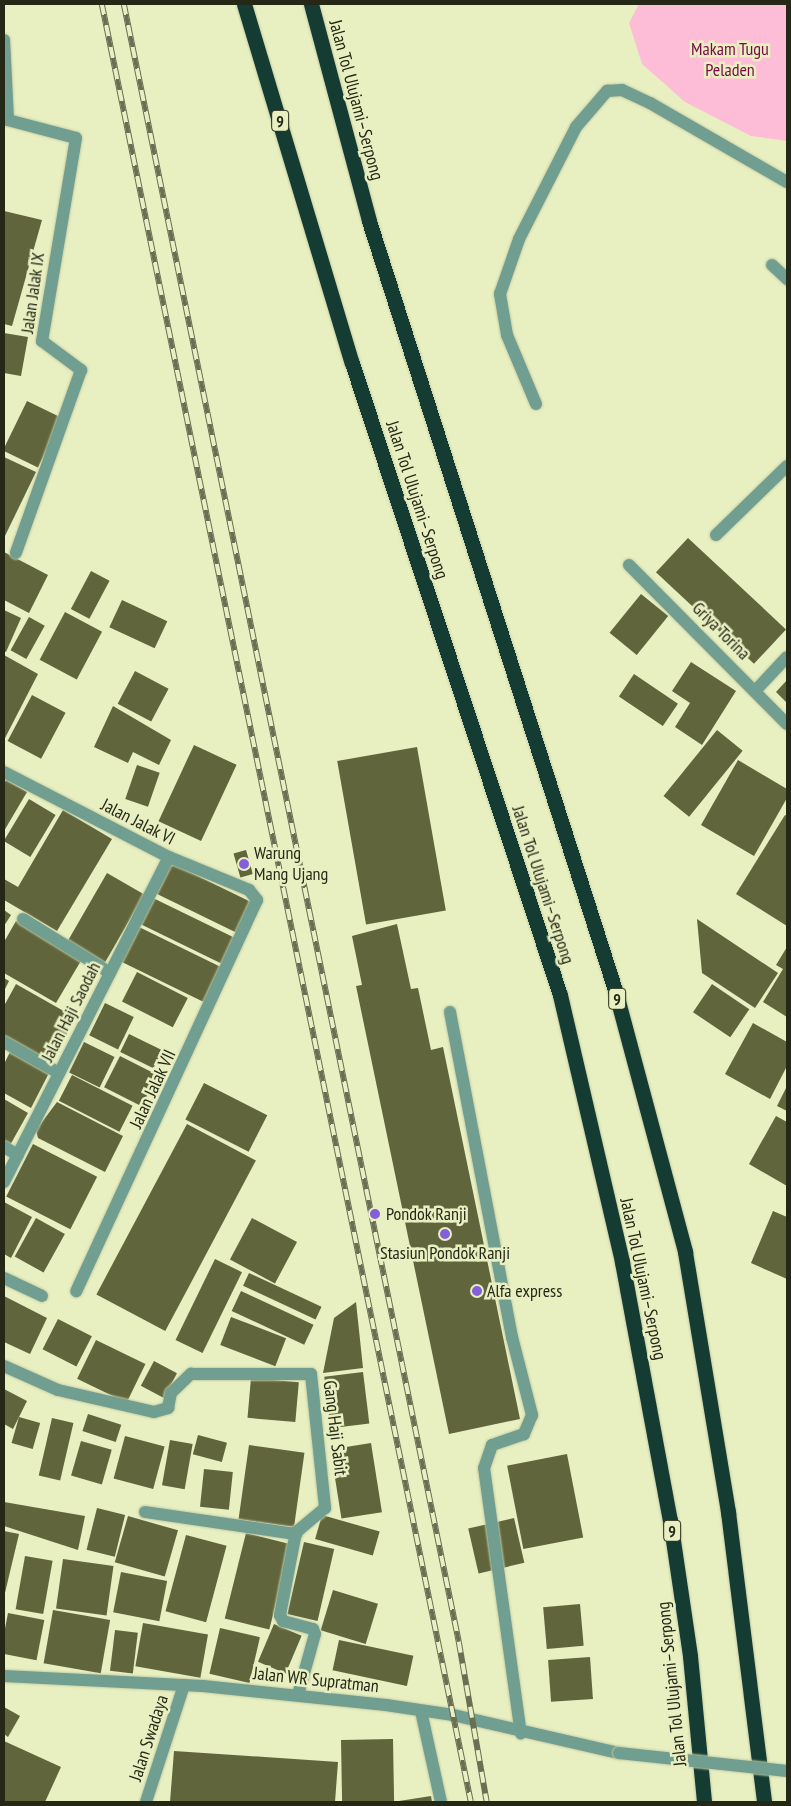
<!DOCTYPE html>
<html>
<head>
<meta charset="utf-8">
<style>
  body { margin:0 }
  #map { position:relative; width:791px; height:1806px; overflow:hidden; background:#e8efc1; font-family:"PT Sans Narrow",sans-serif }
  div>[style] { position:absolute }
  .green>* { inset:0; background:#febdd6 }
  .building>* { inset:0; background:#60653c; transform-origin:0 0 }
  .roads { filter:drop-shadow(0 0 1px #c5cba2) drop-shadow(0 0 1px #c5cba2) }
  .service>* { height:12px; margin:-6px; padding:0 6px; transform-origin:6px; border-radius:6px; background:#709e90 }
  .minor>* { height:12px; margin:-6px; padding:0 6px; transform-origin:6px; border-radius:6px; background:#709e90 }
  .tertiary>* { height:12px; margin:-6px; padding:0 6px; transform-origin:6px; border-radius:6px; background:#709e90 }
  .motorway>* { height:15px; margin:-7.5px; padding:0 7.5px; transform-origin:7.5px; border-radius:7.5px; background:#153c33 }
  .rail>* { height:5.5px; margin-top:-2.75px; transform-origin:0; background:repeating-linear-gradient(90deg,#e8efc1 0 11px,#6a6e53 0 22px); box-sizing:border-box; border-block:1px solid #6a6e53 }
  .bridges { filter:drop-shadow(0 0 1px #c5cba2) drop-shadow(0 0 1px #c5cba2) }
  .tertiary-bridge>* { height:12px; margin:-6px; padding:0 6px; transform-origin:6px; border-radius:6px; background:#709e90 }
  .dots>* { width:14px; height:14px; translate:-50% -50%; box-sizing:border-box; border:2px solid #e8efc1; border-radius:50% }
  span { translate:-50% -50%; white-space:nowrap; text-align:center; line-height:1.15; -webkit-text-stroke:5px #e8efc1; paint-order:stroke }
  .shield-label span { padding:1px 4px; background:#e8efc1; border:1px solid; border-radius:4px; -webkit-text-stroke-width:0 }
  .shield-label { font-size:16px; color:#262817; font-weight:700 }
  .park-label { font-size:18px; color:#790a47 }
  .street-label { font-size:18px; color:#262817 }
  .poi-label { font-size:18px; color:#262817 }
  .left { translate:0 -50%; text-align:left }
  .frame { position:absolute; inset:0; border:5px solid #262817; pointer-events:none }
</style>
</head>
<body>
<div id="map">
  <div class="green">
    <i style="clip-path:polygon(639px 4px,787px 4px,787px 141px,751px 136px,685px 102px,642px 64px,629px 23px)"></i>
  </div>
  <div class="building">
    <i style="clip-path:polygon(4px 211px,42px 220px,12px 326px,4px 324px)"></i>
    <i style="clip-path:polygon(4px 333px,28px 337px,21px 376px,4px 373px)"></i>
    <i style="left:27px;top:401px;width:39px;height:55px;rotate:26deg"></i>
    <i style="clip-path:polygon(4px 457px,36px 472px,4px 538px)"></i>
    <i style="left:688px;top:538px;width:134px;height:47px;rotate:43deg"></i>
    <i style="clip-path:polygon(4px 552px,48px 575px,29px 613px,4px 600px)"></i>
    <i style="left:91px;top:571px;width:21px;height:43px;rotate:28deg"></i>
    <i style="left:641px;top:594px;width:35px;height:50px;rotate:39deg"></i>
    <i style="left:122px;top:600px;width:50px;height:30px;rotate:25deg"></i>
    <i style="clip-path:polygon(4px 610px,21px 618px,6px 652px,4px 651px)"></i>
    <i style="left:65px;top:612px;width:42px;height:54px;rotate:28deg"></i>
    <i style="left:29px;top:617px;width:18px;height:38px;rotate:29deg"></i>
    <i style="clip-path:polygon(4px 655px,38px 674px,4px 740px)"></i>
    <i style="clip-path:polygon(691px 662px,736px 691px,702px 745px,675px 727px,690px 703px,672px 691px)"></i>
    <i style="left:135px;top:671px;width:38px;height:37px;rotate:28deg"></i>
    <i style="left:634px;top:674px;width:53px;height:27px;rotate:34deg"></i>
    <i style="clip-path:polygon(787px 680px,787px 703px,776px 692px)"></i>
    <i style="left:32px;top:695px;width:38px;height:52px;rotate:28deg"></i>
    <i style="clip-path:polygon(113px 706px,171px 740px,159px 765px,133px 752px,128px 763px,94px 747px)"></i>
    <i style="left:717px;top:730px;width:33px;height:85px;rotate:39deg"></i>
    <i style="left:194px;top:745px;width:47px;height:84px;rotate:25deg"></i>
    <i style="left:417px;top:747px;width:166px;height:81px;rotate:80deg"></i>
    <i style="clip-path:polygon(738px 760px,787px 789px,787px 798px,754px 856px,701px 825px)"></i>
    <i style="left:137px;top:765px;width:24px;height:36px;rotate:19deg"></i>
    <i style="clip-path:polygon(6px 780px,27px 792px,4px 831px,4px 784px)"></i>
    <i style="left:29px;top:799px;width:31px;height:49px;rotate:31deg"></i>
    <i style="clip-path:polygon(63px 810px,112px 839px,57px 931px,4px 900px,4px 879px,18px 887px)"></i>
    <i style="clip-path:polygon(785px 815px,787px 816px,787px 926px,736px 894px)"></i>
    <i style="left:246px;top:850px;width:25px;height:13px;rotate:74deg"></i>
    <i style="left:171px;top:863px;width:93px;height:34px;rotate:26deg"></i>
    <i style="left:107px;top:873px;width:43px;height:82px;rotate:30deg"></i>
    <i style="left:153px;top:898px;width:93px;height:29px;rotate:26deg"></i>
    <i style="clip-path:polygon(4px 910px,11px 915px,4px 926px)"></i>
    <i style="clip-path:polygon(697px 919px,778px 973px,755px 1008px,702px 973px)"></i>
    <i style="clip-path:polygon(16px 921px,82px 959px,56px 1003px,4px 973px,4px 942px)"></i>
    <i style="clip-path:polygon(397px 924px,411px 989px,418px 988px,431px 1050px,443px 1047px,520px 1419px,449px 1434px,356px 986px,362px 985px,352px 936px)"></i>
    <i style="left:139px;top:927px;width:95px;height:39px;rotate:26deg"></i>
    <i style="clip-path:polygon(787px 947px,787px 1017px,763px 1002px,783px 969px,776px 965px)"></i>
    <i style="left:137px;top:972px;width:57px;height:33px;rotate:27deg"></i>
    <i style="clip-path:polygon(4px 978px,9px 981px,4px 991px)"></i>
    <i style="clip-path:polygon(16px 984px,76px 1018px,49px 1065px,4px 1038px,4px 1006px)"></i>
    <i style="left:712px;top:984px;width:45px;height:34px;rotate:34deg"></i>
    <i style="left:105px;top:1003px;width:32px;height:36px;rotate:26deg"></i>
    <i style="clip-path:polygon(753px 1023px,787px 1042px,787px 1066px,770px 1099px,725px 1074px)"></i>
    <i style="left:129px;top:1034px;width:37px;height:20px;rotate:26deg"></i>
    <i style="left:84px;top:1042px;width:34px;height:34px;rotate:26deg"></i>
    <i style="clip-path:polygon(10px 1052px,49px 1073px,31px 1108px,4px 1093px,4px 1064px)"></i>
    <i style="left:120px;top:1056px;width:42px;height:35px;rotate:27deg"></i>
    <i style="left:72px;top:1075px;width:68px;height:29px;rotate:27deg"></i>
    <i style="left:204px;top:1083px;width:71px;height:41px;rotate:27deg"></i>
    <i style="clip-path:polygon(787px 1086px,787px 1111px,777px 1106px)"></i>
    <i style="clip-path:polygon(4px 1099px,28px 1113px,9px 1147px,4px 1144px)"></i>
    <i style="clip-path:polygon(57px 1102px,123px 1136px,105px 1172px,38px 1138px,36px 1130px)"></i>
    <i style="clip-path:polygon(776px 1116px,787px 1122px,787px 1186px,749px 1164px)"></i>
    <i style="left:187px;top:1124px;width:78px;height:193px;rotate:28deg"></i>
    <i style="left:33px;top:1144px;width:72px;height:59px;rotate:27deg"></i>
    <i style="clip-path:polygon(4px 1202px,32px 1217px,11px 1258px,4px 1254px)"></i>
    <i style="clip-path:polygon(773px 1211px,787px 1217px,787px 1279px,751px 1263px)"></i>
    <i style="left:36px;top:1218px;width:33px;height:44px;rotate:29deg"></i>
    <i style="left:252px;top:1218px;width:51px;height:47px;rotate:28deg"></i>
    <i style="left:215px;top:1259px;width:30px;height:90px;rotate:26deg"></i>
    <i style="left:249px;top:1273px;width:80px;height:14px;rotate:25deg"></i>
    <i style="left:241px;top:1291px;width:80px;height:22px;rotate:25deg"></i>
    <i style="clip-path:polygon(4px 1296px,47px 1318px,30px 1354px,4px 1342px)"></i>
    <i style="clip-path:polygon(356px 1302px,363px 1368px,323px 1373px,334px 1318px)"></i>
    <i style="left:231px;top:1317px;width:59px;height:30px;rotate:21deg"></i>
    <i style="left:58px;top:1319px;width:38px;height:34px;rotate:27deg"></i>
    <i style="left:96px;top:1340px;width:55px;height:43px;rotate:26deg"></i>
    <i style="left:154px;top:1361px;width:26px;height:28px;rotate:28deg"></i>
    <i style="left:363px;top:1372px;width:52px;height:39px;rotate:83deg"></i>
    <i style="left:251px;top:1378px;width:48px;height:40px;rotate:5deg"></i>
    <i style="clip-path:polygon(4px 1389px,27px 1401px,13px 1429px,4px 1424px)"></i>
    <i style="left:88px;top:1414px;width:35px;height:18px;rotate:18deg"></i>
    <i style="left:19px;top:1417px;width:22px;height:27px;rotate:16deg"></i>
    <i style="left:52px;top:1418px;width:22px;height:59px;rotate:13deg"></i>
    <i style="left:198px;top:1435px;width:30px;height:20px;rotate:15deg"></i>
    <i style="left:125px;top:1436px;width:41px;height:44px;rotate:15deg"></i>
    <i style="left:170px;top:1440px;width:23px;height:46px;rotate:10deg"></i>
    <i style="left:81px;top:1441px;width:32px;height:36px;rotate:16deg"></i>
    <i style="left:371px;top:1443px;width:70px;height:41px;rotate:81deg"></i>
    <i style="left:249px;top:1445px;width:56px;height:75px;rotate:8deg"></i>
    <i style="left:567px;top:1454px;width:85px;height:61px;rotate:79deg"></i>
    <i style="left:204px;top:1469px;width:29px;height:38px;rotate:6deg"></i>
    <i style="clip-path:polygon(4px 1502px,85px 1516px,78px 1550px,4px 1526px)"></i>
    <i style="left:97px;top:1508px;width:29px;height:43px;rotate:14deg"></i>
    <i style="left:322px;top:1515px;width:60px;height:25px;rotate:16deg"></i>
    <i style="left:128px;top:1516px;width:52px;height:48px;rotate:16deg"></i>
    <i style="left:514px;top:1518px;width:46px;height:47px;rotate:77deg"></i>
    <i style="clip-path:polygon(4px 1531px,19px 1534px,4px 1597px)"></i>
    <i style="left:246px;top:1533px;width:46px;height:88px;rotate:14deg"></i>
    <i style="left:186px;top:1535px;width:42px;height:79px;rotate:15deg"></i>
    <i style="left:304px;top:1542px;width:31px;height:74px;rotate:13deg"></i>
    <i style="left:25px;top:1556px;width:28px;height:54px;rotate:10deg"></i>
    <i style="left:63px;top:1559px;width:51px;height:50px;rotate:8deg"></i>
    <i style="left:121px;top:1572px;width:47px;height:41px;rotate:11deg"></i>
    <i style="left:333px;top:1590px;width:47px;height:42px;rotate:17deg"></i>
    <i style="left:580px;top:1604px;width:42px;height:37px;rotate:85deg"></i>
    <i style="left:53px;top:1610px;width:58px;height:54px;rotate:10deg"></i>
    <i style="left:8px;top:1613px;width:37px;height:41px;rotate:11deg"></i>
    <i style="left:143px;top:1623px;width:66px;height:44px;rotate:10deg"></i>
    <i style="left:274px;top:1624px;width:30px;height:41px;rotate:23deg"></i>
    <i style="left:220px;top:1628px;width:41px;height:47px;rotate:13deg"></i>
    <i style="left:115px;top:1630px;width:23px;height:41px;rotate:7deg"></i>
    <i style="left:339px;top:1640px;width:76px;height:31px;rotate:12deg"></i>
    <i style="left:590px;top:1657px;width:42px;height:42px;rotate:86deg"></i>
    <i style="clip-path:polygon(4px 1707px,20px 1716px,8px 1737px,4px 1734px)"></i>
    <i style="left:393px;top:1739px;width:63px;height:52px;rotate:89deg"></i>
    <i style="clip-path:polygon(4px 1741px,61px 1767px,45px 1802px,4px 1802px)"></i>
    <i style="clip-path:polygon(174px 1751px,338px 1762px,335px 1802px,170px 1802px)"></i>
    <i style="clip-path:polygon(431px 1796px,432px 1802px,399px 1802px,399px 1801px)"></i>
  </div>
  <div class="roads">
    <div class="service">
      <i style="left:450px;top:1012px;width:331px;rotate:79.2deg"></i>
      <i style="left:512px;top:1337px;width:81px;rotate:75.6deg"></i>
      <i style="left:532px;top:1415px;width:21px;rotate:113deg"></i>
      <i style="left:524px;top:1434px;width:34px;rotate:161deg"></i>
      <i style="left:492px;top:1445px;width:24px;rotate:109deg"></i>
      <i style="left:484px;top:1468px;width:268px;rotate:82.1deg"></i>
    </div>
    <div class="minor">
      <i style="left:4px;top:40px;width:80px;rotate:87.1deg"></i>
      <i style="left:4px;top:119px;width:74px;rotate:14.8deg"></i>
      <i style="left:76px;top:138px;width:206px;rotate:99.5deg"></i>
      <i style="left:42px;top:341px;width:49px;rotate:36.6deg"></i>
      <i style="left:81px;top:370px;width:194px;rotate:109.6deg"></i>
      <i style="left:772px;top:265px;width:21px;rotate:43deg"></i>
      <i style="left:536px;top:404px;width:75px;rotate:-112.8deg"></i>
      <i style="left:507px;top:335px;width:42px;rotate:-99.7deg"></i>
      <i style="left:500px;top:294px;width:58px;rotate:-70.9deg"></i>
      <i style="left:519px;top:239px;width:126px;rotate:-63deg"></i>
      <i style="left:576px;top:127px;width:48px;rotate:-49.3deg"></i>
      <i style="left:607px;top:91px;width:15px;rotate:-4deg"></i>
      <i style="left:622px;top:90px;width:31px;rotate:25deg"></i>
      <i style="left:650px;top:103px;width:158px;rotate:30deg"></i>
      <i style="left:716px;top:535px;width:99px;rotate:-44.2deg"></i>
      <i style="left:629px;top:565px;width:224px;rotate:45.2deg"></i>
      <i style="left:756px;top:690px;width:45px;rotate:-46.8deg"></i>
      <i style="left:4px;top:772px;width:186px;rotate:27.3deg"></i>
      <i style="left:169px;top:857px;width:87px;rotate:22.4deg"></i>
      <i style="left:249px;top:890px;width:13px;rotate:51deg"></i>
      <i style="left:257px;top:900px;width:431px;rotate:114.8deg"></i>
      <i style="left:23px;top:919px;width:102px;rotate:31.8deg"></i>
      <i style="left:4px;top:1042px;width:63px;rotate:29.4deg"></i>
      <i style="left:4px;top:1147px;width:16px;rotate:30deg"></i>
      <i style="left:4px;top:1182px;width:364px;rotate:-63.1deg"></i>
      <i style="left:4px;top:1278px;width:42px;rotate:25.3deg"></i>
      <i style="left:4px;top:1366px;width:59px;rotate:24deg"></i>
      <i style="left:58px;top:1390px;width:98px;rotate:12.9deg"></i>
      <i style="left:154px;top:1412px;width:15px;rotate:-16deg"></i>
      <i style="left:168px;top:1408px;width:15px;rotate:-79deg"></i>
      <i style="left:171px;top:1393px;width:28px;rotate:-44deg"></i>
      <i style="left:191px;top:1374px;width:120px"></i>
      <i style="left:311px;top:1374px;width:135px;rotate:84deg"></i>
      <i style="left:325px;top:1508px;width:38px;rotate:140deg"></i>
      <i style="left:296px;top:1532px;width:85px;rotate:100.9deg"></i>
      <i style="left:280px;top:1615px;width:7px;rotate:63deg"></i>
      <i style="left:283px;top:1621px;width:31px;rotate:15deg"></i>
      <i style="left:313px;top:1629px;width:5px;rotate:68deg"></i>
      <i style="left:315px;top:1634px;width:63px;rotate:105.6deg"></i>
      <i style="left:145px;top:1512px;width:153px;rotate:8.3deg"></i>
      <i style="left:421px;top:1711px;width:93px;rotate:77.6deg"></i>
      <i style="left:146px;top:1802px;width:123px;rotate:-72deg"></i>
    </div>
    <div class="tertiary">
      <i style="left:4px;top:1676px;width:199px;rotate:2.9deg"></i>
      <i style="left:203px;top:1686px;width:184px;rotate:5.9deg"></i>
      <i style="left:386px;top:1705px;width:68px;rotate:8.5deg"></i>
      <i style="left:453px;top:1715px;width:170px;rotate:12.9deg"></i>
    </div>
    <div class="motorway">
      <i style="left:244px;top:4px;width:375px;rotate:73.3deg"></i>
      <i style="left:352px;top:363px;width:665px;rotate:71.78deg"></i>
      <i style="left:560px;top:995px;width:274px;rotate:76.9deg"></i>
      <i style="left:622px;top:1262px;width:262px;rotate:79.5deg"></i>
      <i style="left:670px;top:1520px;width:137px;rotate:81.6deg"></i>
      <i style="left:690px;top:1656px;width:147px;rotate:84.5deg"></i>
      <i style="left:311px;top:4px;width:225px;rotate:75deg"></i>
      <i style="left:369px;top:221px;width:807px;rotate:72.26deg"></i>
      <i style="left:615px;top:990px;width:271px;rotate:75deg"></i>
      <i style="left:685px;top:1252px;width:264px;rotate:80.6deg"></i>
      <i style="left:728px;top:1512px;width:292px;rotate:82.9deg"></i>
    </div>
  </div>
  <div class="rail">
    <i style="left:102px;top:4px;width:1835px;rotate:78.4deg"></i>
    <i style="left:124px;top:4px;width:1672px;rotate:78.44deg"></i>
    <i style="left:459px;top:1642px;width:162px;rotate:80.1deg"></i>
  </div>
  <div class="bridges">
    <div class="tertiary-bridge">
      <i style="left:619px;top:1753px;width:169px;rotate:6.1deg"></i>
    </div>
  </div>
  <div class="dots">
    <i style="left:244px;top:864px;background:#845fd9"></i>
    <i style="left:375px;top:1214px;background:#845fd9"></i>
    <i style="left:445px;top:1234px;background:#845fd9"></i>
    <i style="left:477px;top:1291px;background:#845fd9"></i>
  </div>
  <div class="shield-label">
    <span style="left:280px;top:121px">9</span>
    <span style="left:617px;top:999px">9</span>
    <span style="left:672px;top:1531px">9</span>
  </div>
  <div class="park-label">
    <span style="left:730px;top:60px">Makam Tugu<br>Peladen</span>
  </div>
  <div class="street-label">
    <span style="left:356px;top:100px;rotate:75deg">Jalan Tol Ulujami–Serpong</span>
    <span style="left:33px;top:293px;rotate:-82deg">Jalan Jalak IX</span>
    <span style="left:417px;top:500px;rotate:72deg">Jalan Tol Ulujami–Serpong</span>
    <span style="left:721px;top:631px;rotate:45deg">Griya Torina</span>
    <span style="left:138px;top:822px;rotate:27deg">Jalan Jalak VI</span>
    <span style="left:543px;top:885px;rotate:72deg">Jalan Tol Ulujami–Serpong</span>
    <span style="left:71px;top:1012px;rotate:-63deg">Jalan Haji Saodah</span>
    <span style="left:153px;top:1089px;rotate:-65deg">Jalan Jalak VII</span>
    <span style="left:643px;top:1279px;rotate:78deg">Jalan Tol Ulujami–Serpong</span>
    <span style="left:335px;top:1428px;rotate:83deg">Gang Haji Sabit</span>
    <span style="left:316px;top:1680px;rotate:6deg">Jalan WR Supratman</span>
    <span style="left:672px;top:1684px;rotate:-96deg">Jalan Tol Ulujami–Serpong</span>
    <span style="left:149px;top:1738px;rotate:-72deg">Jalan Swadaya</span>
  </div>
  <div class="poi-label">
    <span class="left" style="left:254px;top:864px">Warung<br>Mang Ujang</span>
    <span class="left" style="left:386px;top:1214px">Pondok Ranji</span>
    <span style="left:445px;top:1253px">Stasiun Pondok Ranji</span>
    <span class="left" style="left:487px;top:1291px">Alfa express</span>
  </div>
  <div class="frame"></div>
</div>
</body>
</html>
